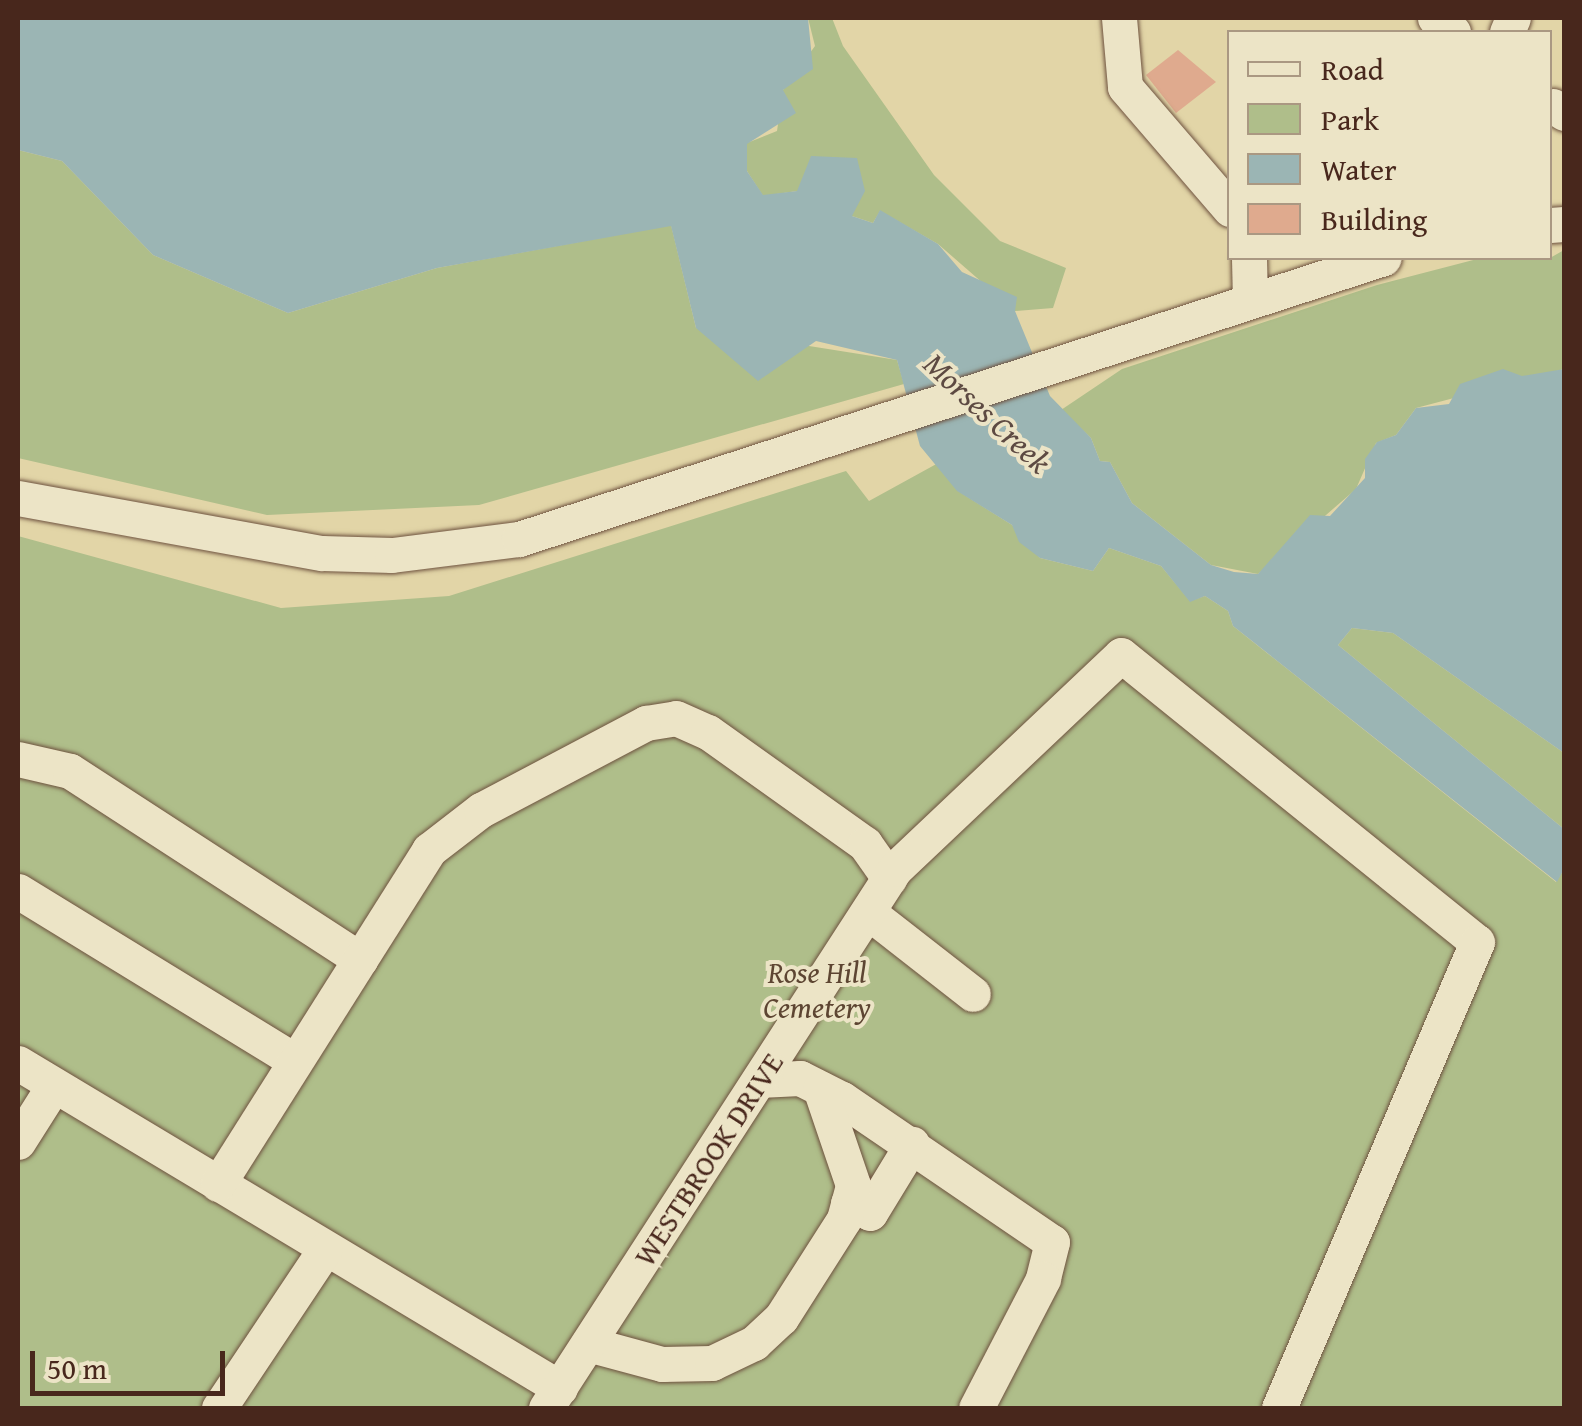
<!DOCTYPE html>
<html>
<head>
<meta charset="utf-8">
<style>
  body { margin:0 }
  #map { position:relative; width:1582px; height:1426px; overflow:hidden; background:#e2d5a7; font-family:"Gentium Book Plus",serif }
  div>[style] { position:absolute }
  .green>* { inset:0; background:#afbe8a }
  .water>* { inset:0; background:#9bb5b4 }
  .building>* { inset:0; background:#dfaa8e }
  .roads { filter:drop-shadow(0 0 2px #6e523f) drop-shadow(0 0 2px #6e523f) }
  .minor>* { height:35px; margin:-17.5px; padding:0 17.5px; transform-origin:17.5px; border-radius:17.5px; background:#ece4c6 }
  span { translate:-50% -50%; white-space:nowrap; text-align:center; line-height:1.15; -webkit-text-stroke:8px #ece4c6; paint-order:stroke }
  .park-label { font-size:30px; color:#5d4532; font-style:italic }
  .street-label { font-size:30px; color:#48271c }
  .water-label { font-size:32px; color:#5d4a42; font-style:italic }
  .frame { position:absolute; inset:0; border:20px solid #48271c; pointer-events:none }
  .legend { position:absolute; left:1227px; top:30px; width:325px; height:230px; box-sizing:border-box; background:#ece4c6; border:2px solid #aa9882; margin:0; padding:12px 18px; list-style:none; font-size:30px; color:#48271c }
  .legend li { display:flex; align-items:center; gap:20px; height:50px }
  .legend b { width:50px; border:2px solid #aa9882 }
  .scale { position:absolute; left:30px; top:1351px; width:195px; height:45px; box-sizing:border-box; border:5px solid #48271c; border-top:0; padding-left:12px; font-size:30px; line-height:35px; white-space:nowrap; color:#48271c; -webkit-text-stroke:8px #ece4c6; paint-order:stroke }
</style>
</head>
<body>
<div id="map">
  <div class="green">
    <i style="clip-path:polygon(808px 18px,832px 18px,843px 46px,934px 175px,1000px 241px,1066px 268px,1053px 308px,1015px 311px,938px 244px,880px 211px,873px 223px,852px 216px,851px 207px,797px 191px,763px 196px,747px 171px,747px 143px,777px 131px,783px 90px,815px 46px)"></i>
    <i style="clip-path:polygon(18px 150px,62px 161px,153px 255px,288px 313px,437px 268px,671px 225px,696px 328px,897px 360px,904px 384px,479px 505px,267px 515px,18px 458px)"></i>
    <i style="clip-path:polygon(1564px 250px,1564px 369px,1416px 408px,1396px 435px,1376px 443px,1356px 489px,1258px 574px,1211px 565px,1132px 503px,1110px 462px,1100px 461px,1091px 438px,1061px 410px,1122px 369px,1377px 285px,1481px 258px,1550px 258px)"></i>
    <i style="clip-path:polygon(940px 462px,958px 491px,1012px 525px,1040px 558px,1093px 571px,1109px 548px,1161px 566px,1190px 601px,1205px 596px,1228px 611px,1233px 626px,1556px 882px,1564px 869px,1564px 1408px,18px 1408px,18px 536px,281px 608px,449px 596px,846px 471px,869px 501px)"></i>
    <i style="clip-path:polygon(1352px 628px,1393px 633px,1564px 753px,1564px 829px,1338px 645px)"></i>
  </div>
  <div class="water">
    <i style="clip-path:polygon(18px 18px,808px 18px,813px 69px,783px 90px,796px 113px,747px 144px,747px 171px,763px 195px,797px 191px,811px 156px,857px 158px,865px 191px,852px 216px,873px 223px,880px 210px,938px 244px,962px 272px,1017px 297px,1015px 311px,1050px 396px,1091px 438px,1100px 461px,1110px 462px,1132px 503px,1211px 565px,1234px 572px,1258px 574px,1310px 515px,1330px 516px,1365px 478px,1365px 459px,1377px 442px,1396px 435px,1416px 408px,1449px 404px,1460px 384px,1503px 369px,1522px 376px,1564px 369px,1564px 753px,1393px 633px,1352px 628px,1338px 645px,1564px 829px,1564px 869px,1557px 882px,1233px 626px,1228px 611px,1205px 596px,1190px 602px,1161px 566px,1109px 548px,1093px 571px,1040px 558px,1019px 542px,1012px 525px,957px 491px,920px 446px,897px 360px,816px 341px,758px 381px,696px 328px,671px 226px,437px 268px,288px 313px,153px 255px,62px 161px,18px 150px)"></i>
  </div>
  <div class="building">
    <i style="clip-path:polygon(1178px 50px,1216px 82px,1176px 113px,1146px 75px)"></i>
  </div>
  <div class="roads">
    <div class="minor">
      <i style="left:1119px;top:18px;width:69px;rotate:85deg"></i>
      <i style="left:1125px;top:87px;width:161px;rotate:49.3deg"></i>
      <i style="left:1435px;top:18px;width:23px;rotate:38deg"></i>
      <i style="left:1507px;top:32px;width:15px;rotate:-67deg"></i>
      <i style="left:1553px;top:106px;width:13px;rotate:32deg"></i>
      <i style="left:1550px;top:225px;width:14px;rotate:-4deg"></i>
      <i style="left:1249px;top:258px;width:43px;rotate:88.7deg"></i>
      <i style="left:18px;top:498px;width:309px;rotate:10.3deg"></i>
      <i style="left:322px;top:553px;width:70px;rotate:1.6deg"></i>
      <i style="left:392px;top:555px;width:128px;rotate:-7.2deg"></i>
      <i style="left:519px;top:539px;width:909px;rotate:-18deg"></i>
      <i style="left:18px;top:759px;width:53px;rotate:13deg"></i>
      <i style="left:70px;top:771px;width:346px;rotate:33deg"></i>
      <i style="left:18px;top:891px;width:325px;rotate:31.5deg"></i>
      <i style="left:868px;top:912px;width:133px;rotate:38deg"></i>
      <i style="left:18px;top:1063px;width:632px;rotate:30.95deg"></i>
      <i style="left:759px;top:1080px;width:41px;rotate:-2.8deg"></i>
      <i style="left:800px;top:1078px;width:47px;rotate:26.6deg"></i>
      <i style="left:842px;top:1099px;width:254px;rotate:34.3deg"></i>
      <i style="left:1052px;top:1242px;width:38px;rotate:104deg"></i>
      <i style="left:1043px;top:1279px;width:145px;rotate:117.4deg"></i>
      <i style="left:18px;top:1142px;width:67px;rotate:-57.7deg"></i>
      <i style="left:218px;top:1184px;width:395px;rotate:-57.7deg"></i>
      <i style="left:429px;top:850px;width:66px;rotate:-37.6deg"></i>
      <i style="left:481px;top:810px;width:187px;rotate:-27.8deg"></i>
      <i style="left:646px;top:723px;width:30px;rotate:-9deg"></i>
      <i style="left:676px;top:718px;width:35px;rotate:24deg"></i>
      <i style="left:708px;top:732px;width:193px;rotate:35.5deg"></i>
      <i style="left:865px;top:844px;width:42px;rotate:54.8deg"></i>
      <i style="left:848px;top:1203px;width:24px;rotate:24deg"></i>
      <i style="left:870px;top:1213px;width:81px;rotate:-58.7deg"></i>
      <i style="left:588px;top:1344px;width:77px;rotate:15.1deg"></i>
      <i style="left:662px;top:1364px;width:50px;rotate:-1.1deg"></i>
      <i style="left:712px;top:1363px;width:47px;rotate:-25.5deg"></i>
      <i style="left:754px;top:1343px;width:37px;rotate:-43deg"></i>
      <i style="left:781px;top:1318px;width:117px;rotate:-57.5deg"></i>
      <i style="left:844px;top:1219px;width:35px;rotate:-75deg"></i>
      <i style="left:853px;top:1185px;width:102px;rotate:-108.8deg"></i>
      <i style="left:219px;top:1408px;width:191px;rotate:-56.3deg"></i>
      <i style="left:546px;top:1408px;width:642px;rotate:-57.08deg"></i>
      <i style="left:895px;top:869px;width:311px;rotate:-43.4deg"></i>
      <i style="left:1121px;top:655px;width:457px;rotate:38.9deg"></i>
      <i style="left:1477px;top:942px;width:506px;rotate:113.02deg"></i>
    </div>
  </div>
  <div class="park-label">
    <span style="left:817px;top:989px">Rose Hill<br>Cemetery</span>
  </div>
  <div class="street-label">
    <span style="left:708px;top:1159px;rotate:-57deg">WESTBROOK DRIVE</span>
  </div>
  <div class="water-label">
    <span style="left:987px;top:413px;rotate:43deg">Morses Creek</span>
  </div>
  <div class="frame"></div>
  <ul class="legend">
  <li><b style="height:12px;background:#ece4c6"></b>Road</li>
  <li><b style="height:28px;background:#afbe8a"></b>Park</li>
  <li><b style="height:28px;background:#9bb5b4"></b>Water</li>
  <li><b style="height:28px;background:#dfaa8e"></b>Building</li>
  </ul>
  <div class="scale">50 m</div>
</div>
</body>
</html>
